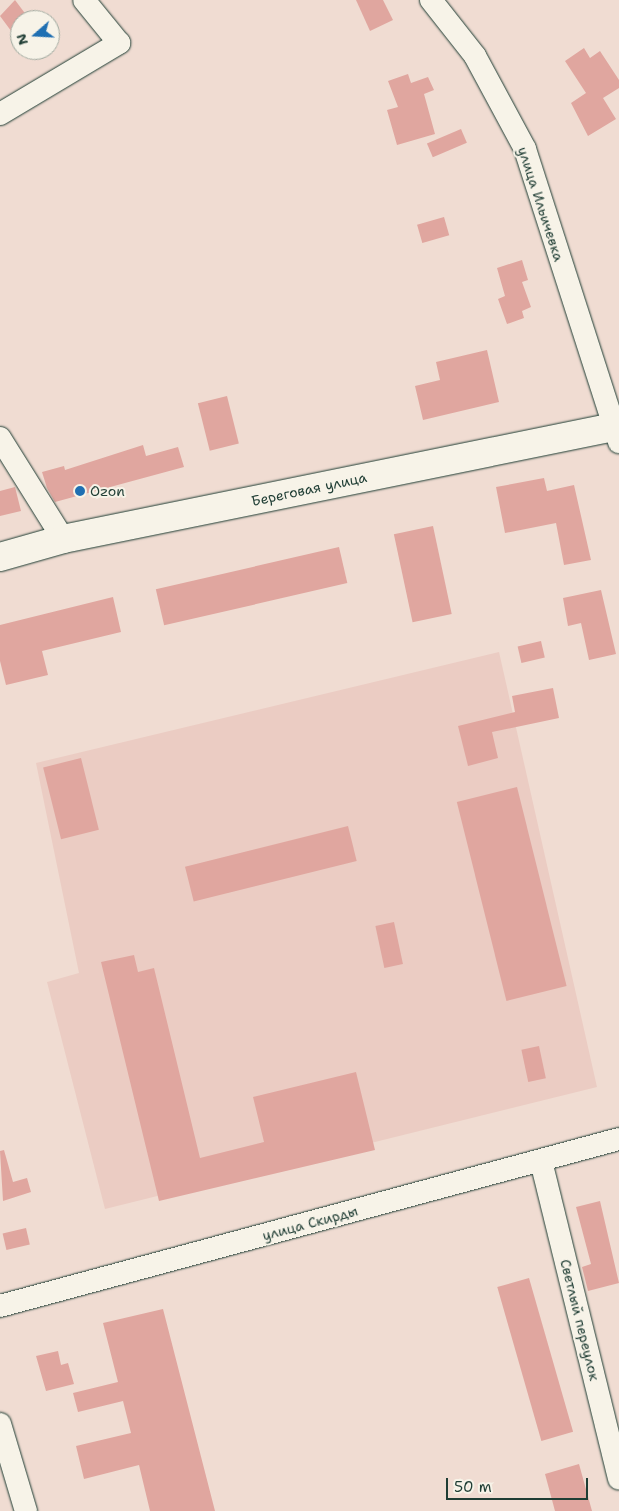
<!DOCTYPE html>
<html>
<head>
<meta charset="utf-8">
<style>
  body { margin:0 }
  #map { position:relative; width:619px; height:1511px; overflow:hidden; background:#f0dcd2; font-family:"Shantell Sans",sans-serif }
  div>[style] { position:absolute }
  .built>* { inset:0; background:#ebccc3 }
  .building>* { inset:0; background:#e0a69f; transform-origin:0 0 }
  .roads { filter:drop-shadow(0 0 1px #1f3d34) drop-shadow(0 0 1px #1f3d34) }
  .minor>* { height:22px; margin:-11px; padding:0 11px; transform-origin:11px; border-radius:11px; background:#f7f3e8 }
  .secondary>* { height:28px; margin:-14px; padding:0 14px; transform-origin:14px; border-radius:14px; background:#f7f3e8 }
  .dots>* { width:14px; height:14px; translate:-50% -50%; box-sizing:border-box; border:2px solid #f7f3e8; border-radius:50% }
  span { translate:-50% -50%; white-space:nowrap; text-align:center; line-height:1.15; -webkit-text-stroke:4px #f7f3e8; paint-order:stroke }
  .street-label { font-size:14px; color:#1f3d34 }
  .poi-label { font-size:14px; color:#1f3d34 }
  .left { translate:0 -50%; text-align:left }
  .north { position:absolute; left:10px; top:10px; width:50px; height:50px; box-sizing:border-box; background:#f7f3e8; border:1px solid #a1aaa0; border-radius:50%; rotate:251deg; font-size:14px; font-weight:700; line-height:20px; text-align:center; color:#1f3d34 }
  .north::after { content:''; display:block; margin:auto; width:18px; height:22px; background:#1f6fb2; clip-path:polygon(50% 0,100% 100%,50% 72%,0 100%) }
  .scale { position:absolute; left:446px; top:1478px; width:142px; height:22px; box-sizing:border-box; border:2px solid #1f3d34; border-top:0; padding-left:6px; font-size:15px; line-height:18px; white-space:nowrap; color:#1f3d34; -webkit-text-stroke:4px #f7f3e8; paint-order:stroke }
</style>
</head>
<body>
<div id="map">
  <div class="built">
    <i style="clip-path:polygon(499px 652px,597px 1087px,105px 1209px,47px 982px,79px 973px,36px 763px)"></i>
  </div>
  <div class="building">
    <i style="clip-path:polygon(15px 0,30px 20px,20px 20px,20px 43px,0 16px)"></i>
    <i style="clip-path:polygon(356px 0,383px 0,393px 20px,370px 31px)"></i>
    <i style="clip-path:polygon(584px 48px,590px 58px,600px 51px,619px 80px,619px 88px,603px 98px,616px 119px,588px 136px,571px 103px,586px 93px,565px 61px)"></i>
    <i style="clip-path:polygon(408px 74px,411px 83px,428px 77px,434px 90px,424px 94px,435px 134px,397px 145px,387px 110px,398px 107px,388px 81px)"></i>
    <i style="left:461px;top:129px;width:15px;height:37px;rotate:67deg"></i>
    <i style="left:444px;top:217px;width:19px;height:28px;rotate:74deg"></i>
    <i style="clip-path:polygon(522px 260px,528px 280px,522px 282px,531px 307px,522px 311px,524px 318px,507px 324px,498px 299px,505px 296px,497px 268px)"></i>
    <i style="clip-path:polygon(487px 350px,499px 402px,423px 420px,415px 386px,440px 380px,436px 362px)"></i>
    <i style="left:227px;top:396px;width:49px;height:30px;rotate:76deg"></i>
    <i style="clip-path:polygon(143px 445px,146px 456px,178px 447px,184px 467px,55px 502px,47px 488px,42px 472px,64px 466px,65px 470px)"></i>
    <i style="clip-path:polygon(544px 478px,547px 491px,574px 485px,591px 560px,564px 565px,556px 523px,505px 533px,496px 487px)"></i>
    <i style="clip-path:polygon(15px 487px,21px 511px,0 516px,0 491px)"></i>
    <i style="left:433px;top:526px;width:90px;height:40px;rotate:78deg"></i>
    <i style="left:339px;top:547px;width:37px;height:188px;rotate:77deg"></i>
    <i style="clip-path:polygon(601px 590px,616px 654px,589px 660px,581px 623px,568px 626px,563px 598px)"></i>
    <i style="clip-path:polygon(113px 597px,121px 632px,42px 651px,48px 675px,6px 685px,0 661px,0 625px)"></i>
    <i style="left:541px;top:641px;width:17px;height:24px;rotate:77deg"></i>
    <i style="clip-path:polygon(553px 688px,559px 718px,492px 732px,498px 758px,468px 766px,458px 726px,515px 712px,512px 696px)"></i>
    <i style="left:81px;top:758px;width:74px;height:39px;rotate:76deg"></i>
    <i style="left:517px;top:787px;width:205px;height:62px;rotate:76deg"></i>
    <i style="left:348px;top:826px;width:36px;height:168px;rotate:76deg"></i>
    <i style="left:394px;top:922px;width:43px;height:19px;rotate:78deg"></i>
    <i style="clip-path:polygon(134px 955px,138px 972px,154px 968px,200px 1158px,264px 1142px,253px 1097px,356px 1072px,375px 1150px,159px 1201px,101px 962px)"></i>
    <i style="left:539px;top:1046px;width:33px;height:18px;rotate:78deg"></i>
    <i style="clip-path:polygon(4px 1150px,13px 1182px,27px 1178px,31px 1192px,3px 1201px,0 1151px)"></i>
    <i style="clip-path:polygon(600px 1201px,619px 1283px,588px 1291px,582px 1267px,591px 1264px,576px 1207px)"></i>
    <i style="left:26px;top:1228px;width:17px;height:24px;rotate:77deg"></i>
    <i style="left:529px;top:1278px;width:160px;height:33px;rotate:74deg"></i>
    <i style="clip-path:polygon(163px 1309px,215px 1511px,150px 1511px,139px 1465px,84px 1479px,76px 1446px,131px 1433px,123px 1401px,78px 1412px,73px 1393px,118px 1382px,103px 1323px)"></i>
    <i style="clip-path:polygon(58px 1351px,61px 1365px,68px 1363px,74px 1384px,46px 1391px,36px 1356px)"></i>
    <i style="clip-path:polygon(579px 1464px,592px 1511px,555px 1511px,545px 1474px)"></i>
  </div>
  <div class="roads">
    <div class="minor">
      <i style="left:431px;top:0;width:71px;rotate:51.8deg"></i>
      <i style="left:475px;top:56px;width:106px;rotate:61.7deg"></i>
      <i style="left:525px;top:149px;width:308px;rotate:72.2deg"></i>
      <i style="left:0;top:114px;width:139px;rotate:-30.8deg"></i>
      <i style="left:119px;top:43px;width:55px;rotate:-129.1deg"></i>
      <i style="left:0;top:438px;width:119px;rotate:58deg"></i>
      <i style="left:541px;top:1161px;width:327px;rotate:76.2deg"></i>
      <i style="left:0;top:1306px;width:641px;rotate:-15.1deg"></i>
      <i style="left:0;top:1424px;width:91px;rotate:73.4deg"></i>
    </div>
    <div class="secondary">
      <i style="left:0;top:557px;width:66px;rotate:-15.9deg"></i>
      <i style="left:63px;top:539px;width:567px;rotate:-11.49deg"></i>
    </div>
  </div>
  <div class="dots">
    <i style="left:80px;top:491px;background:#1f6fb2"></i>
  </div>
  <div class="street-label">
    <span style="left:541px;top:204px;rotate:72deg">улица Ильичевка</span>
    <span style="left:309px;top:489px;rotate:-12deg">Береговая улица</span>
    <span style="left:310px;top:1223px;rotate:-15deg">улица Скирды</span>
    <span style="left:580px;top:1320px;rotate:76deg">Светлый переулок</span>
  </div>
  <div class="poi-label">
    <span class="left" style="left:90px;top:491px">Ozon</span>
  </div>
  <div class="north">N</div>
  <div class="scale">50 m</div>
</div>
</body>
</html>
